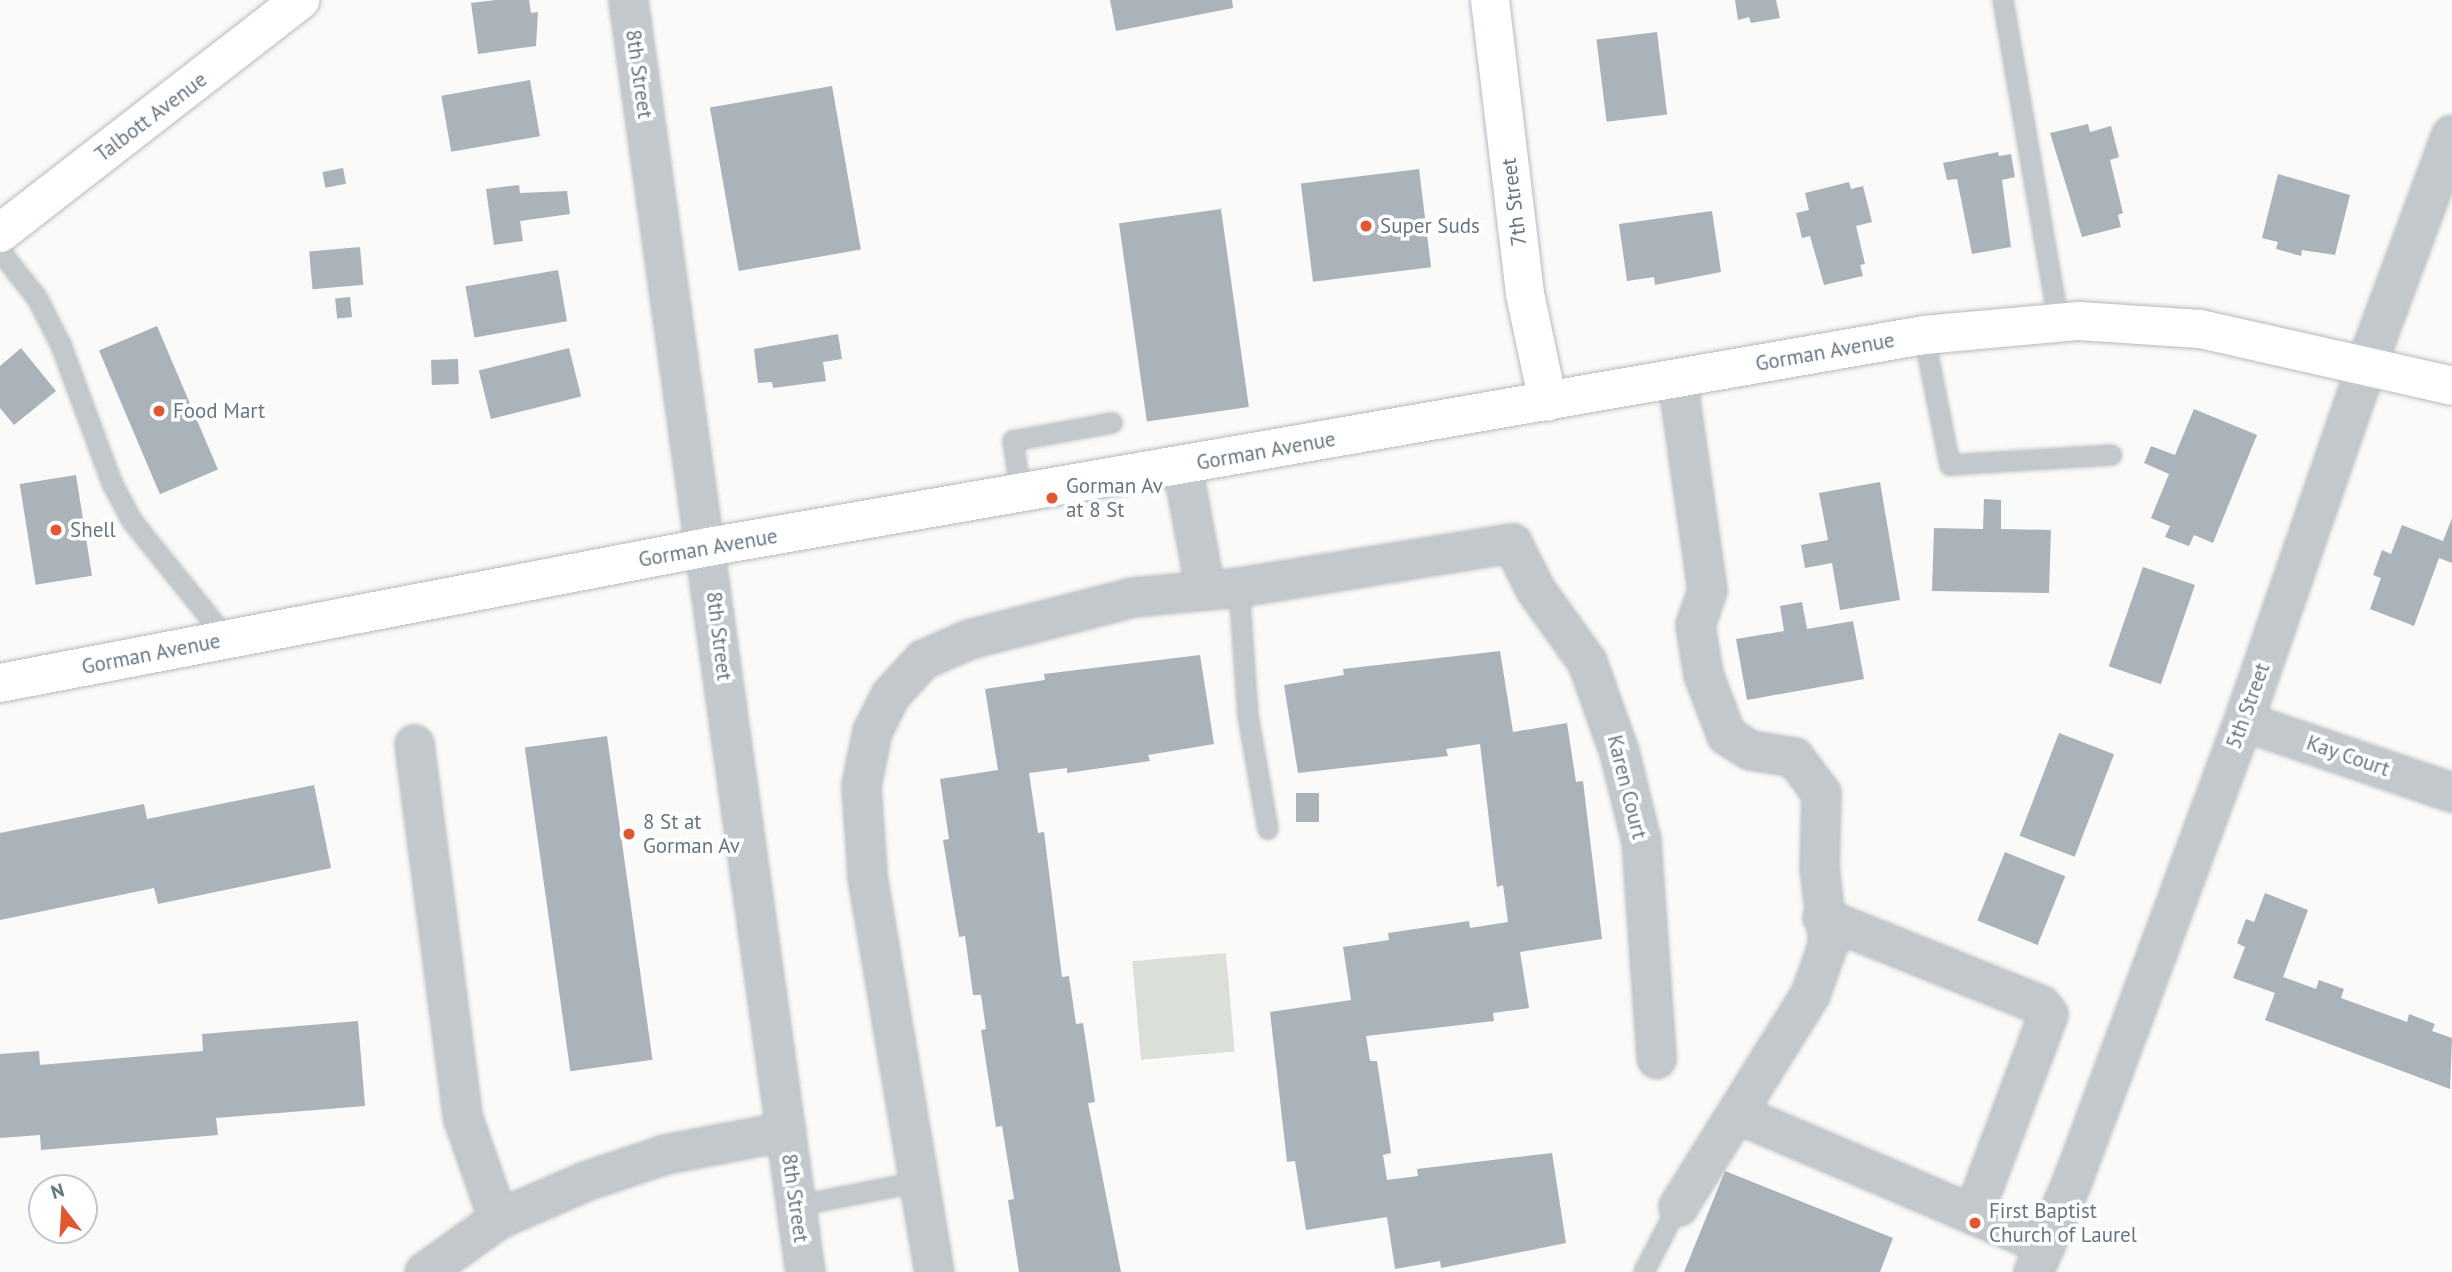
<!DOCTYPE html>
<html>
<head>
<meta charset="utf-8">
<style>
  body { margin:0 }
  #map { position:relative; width:2452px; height:1272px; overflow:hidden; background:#fafaf8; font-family:"PT Sans",sans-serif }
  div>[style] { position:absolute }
  .green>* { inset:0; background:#dadfd7; transform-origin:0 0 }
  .building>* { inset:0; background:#aab3b9; transform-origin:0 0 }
  .roads { filter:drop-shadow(0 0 2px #b5babe) drop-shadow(0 0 2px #b5babe) }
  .service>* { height:18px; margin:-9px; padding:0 9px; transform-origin:9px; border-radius:9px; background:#c3c8cc }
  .minor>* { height:37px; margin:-18.5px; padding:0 18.5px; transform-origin:18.5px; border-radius:18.5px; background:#c3c8cc }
  .tertiary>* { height:38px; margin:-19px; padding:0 19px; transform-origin:19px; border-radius:19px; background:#c3c8cc }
  .primary>* { height:38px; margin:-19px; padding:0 19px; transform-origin:19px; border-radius:19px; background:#fff }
  .dots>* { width:19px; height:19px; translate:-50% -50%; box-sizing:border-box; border:4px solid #fff; border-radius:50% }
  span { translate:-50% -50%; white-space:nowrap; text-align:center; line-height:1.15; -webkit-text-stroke:7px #fff; paint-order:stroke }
  .street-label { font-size:21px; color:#657683 }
  .poi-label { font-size:21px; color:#657683 }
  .left { translate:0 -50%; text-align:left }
  .north { position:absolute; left:28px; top:1174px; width:70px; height:70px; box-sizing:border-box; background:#fff; border:2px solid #c1c8cd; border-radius:50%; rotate:343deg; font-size:19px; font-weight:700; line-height:28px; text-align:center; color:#657683 }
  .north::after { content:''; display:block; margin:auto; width:24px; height:32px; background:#e4572e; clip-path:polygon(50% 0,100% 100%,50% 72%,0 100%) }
</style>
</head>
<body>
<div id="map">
  <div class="green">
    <i style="left:1226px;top:953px;width:99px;height:94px;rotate:85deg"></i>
  </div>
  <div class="building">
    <i style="clip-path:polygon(496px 0,529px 0,531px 13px,538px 12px,536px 46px,478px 54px,471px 3px)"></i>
    <i style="clip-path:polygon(1110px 0,1232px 0,1233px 8px,1116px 31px)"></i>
    <i style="clip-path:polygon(1735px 0,1776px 0,1780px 18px,1751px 23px,1749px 17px,1738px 20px)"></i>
    <i style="left:1657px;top:32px;width:83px;height:61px;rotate:83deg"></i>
    <i style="left:530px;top:80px;width:57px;height:90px;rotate:80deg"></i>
    <i style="left:832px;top:86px;width:166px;height:124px;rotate:80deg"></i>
    <i style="clip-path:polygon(2088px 124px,2090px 132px,2111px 126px,2119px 157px,2110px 160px,2123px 213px,2118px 215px,2121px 227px,2082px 237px,2050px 133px)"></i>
    <i style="clip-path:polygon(1998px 152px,1999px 156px,2011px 154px,2015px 177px,2002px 180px,2011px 247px,1972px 254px,1957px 179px,1947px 180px,1943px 163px)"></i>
    <i style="left:343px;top:168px;width:16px;height:21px;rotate:79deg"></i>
    <i style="left:1419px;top:169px;width:99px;height:119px;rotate:83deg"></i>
    <i style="clip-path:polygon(2278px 174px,2350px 195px,2335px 255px,2302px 250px,2301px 256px,2276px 249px,2278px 242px,2262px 238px)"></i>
    <i style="clip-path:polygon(1849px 182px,1851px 189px,1863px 186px,1872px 222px,1856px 226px,1865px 264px,1860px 265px,1863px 276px,1824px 285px,1810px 236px,1802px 238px,1796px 213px,1809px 210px,1805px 193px)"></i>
    <i style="clip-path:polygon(519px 185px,520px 193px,567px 191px,570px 214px,520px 221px,523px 241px,494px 245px,486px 189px)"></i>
    <i style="left:1221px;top:209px;width:200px;height:103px;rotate:82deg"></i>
    <i style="clip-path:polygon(1712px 211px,1721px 272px,1655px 285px,1654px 277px,1627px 281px,1619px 224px)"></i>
    <i style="left:360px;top:247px;width:38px;height:51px;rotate:85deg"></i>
    <i style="left:558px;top:270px;width:52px;height:94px;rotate:80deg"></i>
    <i style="left:350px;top:297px;width:20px;height:15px;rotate:84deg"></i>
    <i style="left:157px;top:326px;width:156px;height:63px;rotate:67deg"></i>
    <i style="clip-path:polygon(838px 334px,842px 359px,823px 362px,826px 381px,773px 388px,772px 382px,758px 383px,754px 349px)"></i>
    <i style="clip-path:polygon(21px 348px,56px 391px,14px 425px,0 408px,0 366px)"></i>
    <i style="left:569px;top:348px;width:50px;height:93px;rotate:76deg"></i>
    <i style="left:458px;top:359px;width:25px;height:27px;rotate:88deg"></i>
    <i style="clip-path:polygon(2194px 409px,2257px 435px,2213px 543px,2194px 535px,2189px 546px,2165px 537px,2170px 526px,2151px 518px,2169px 474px,2144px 463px,2151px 446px,2175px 455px)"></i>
    <i style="left:76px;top:475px;width:102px;height:57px;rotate:81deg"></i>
    <i style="clip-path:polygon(1880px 482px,1900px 600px,1840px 610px,1832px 563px,1805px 568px,1801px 545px,1828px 540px,1819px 493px)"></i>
    <i style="clip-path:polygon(1984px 499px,2001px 500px,2001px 529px,2051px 530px,2049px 593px,1932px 591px,1934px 528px,1983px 529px)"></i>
    <i style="clip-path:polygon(2452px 518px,2452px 563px,2439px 558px,2414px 626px,2370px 609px,2381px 578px,2373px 575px,2382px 550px,2391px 554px,2402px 525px,2443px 541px)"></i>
    <i style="left:2143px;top:567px;width:55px;height:105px;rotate:19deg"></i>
    <i style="clip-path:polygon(1802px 602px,1807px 629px,1853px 621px,1864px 679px,1747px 700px,1736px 639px,1784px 631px,1780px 606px)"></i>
    <i style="clip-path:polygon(1500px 651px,1513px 732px,1567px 723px,1576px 782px,1583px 781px,1602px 939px,1520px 952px,1529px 1008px,1493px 1013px,1494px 1021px,1366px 1036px,1370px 1061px,1377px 1061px,1391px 1153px,1383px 1155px,1387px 1180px,1418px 1176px,1417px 1169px,1552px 1153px,1566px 1243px,1441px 1268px,1440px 1261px,1395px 1269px,1387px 1217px,1306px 1230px,1295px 1161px,1287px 1162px,1270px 1012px,1351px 1000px,1343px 947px,1389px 940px,1388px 933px,1469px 921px,1470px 928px,1508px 922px,1503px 885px,1497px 887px,1480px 744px,1446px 749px,1448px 756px,1298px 773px,1284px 685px,1344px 675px,1343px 669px)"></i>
    <i style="clip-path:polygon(1200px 655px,1214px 744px,1148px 755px,1150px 761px,1067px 773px,1067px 768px,1029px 773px,1038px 833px,1044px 832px,1062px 977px,1069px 976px,1076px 1024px,1083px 1023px,1095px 1102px,1088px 1103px,1121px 1272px,1019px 1272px,1008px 1200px,1014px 1199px,1002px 1126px,996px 1127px,981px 1030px,986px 1029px,981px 995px,973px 995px,965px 936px,959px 937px,943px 840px,949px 839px,940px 779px,998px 770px,985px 689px,1045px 680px,1044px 674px)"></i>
    <i style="left:2059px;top:733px;width:59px;height:110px;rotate:21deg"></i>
    <i style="left:607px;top:736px;width:327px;height:83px;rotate:82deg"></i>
    <i style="clip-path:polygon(314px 785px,331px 868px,158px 904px,154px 888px,0 920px,0 833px,144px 804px,147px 819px)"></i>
    <i style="left:1296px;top:793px;width:23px;height:29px"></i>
    <i style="left:2005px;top:852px;width:65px;height:74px;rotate:22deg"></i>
    <i style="clip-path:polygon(2265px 893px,2308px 910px,2283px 977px,2316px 989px,2319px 980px,2344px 989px,2341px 998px,2407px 1022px,2409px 1014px,2435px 1024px,2432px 1031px,2452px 1038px,2450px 1089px,2265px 1020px,2275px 993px,2233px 978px,2245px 947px,2237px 943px,2246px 919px,2254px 922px)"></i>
    <i style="clip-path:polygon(358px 1021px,365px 1106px,216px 1118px,218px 1135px,41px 1150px,40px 1135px,0 1138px,0 1054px,39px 1051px,40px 1065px,203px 1051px,202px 1034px)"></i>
    <i style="clip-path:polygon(1725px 1171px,1893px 1238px,1880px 1272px,1684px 1272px)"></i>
  </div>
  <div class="roads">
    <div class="service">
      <i style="left:2003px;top:0;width:328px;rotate:80.2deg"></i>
      <i style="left:0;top:251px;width:60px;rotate:51.8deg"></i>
      <i style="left:37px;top:298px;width:53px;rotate:62.9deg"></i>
      <i style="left:61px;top:345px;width:147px;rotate:69.7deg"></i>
      <i style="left:112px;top:483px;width:43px;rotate:62.2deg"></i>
      <i style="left:132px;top:521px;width:151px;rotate:51.2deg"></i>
      <i style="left:1924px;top:335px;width:133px;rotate:78.7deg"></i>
      <i style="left:1950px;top:465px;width:162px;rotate:-3.5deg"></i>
      <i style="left:1021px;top:493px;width:53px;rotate:-98.7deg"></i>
      <i style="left:1013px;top:441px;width:101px;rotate:-10.3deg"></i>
      <i style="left:1239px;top:587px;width:129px;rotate:86deg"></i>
      <i style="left:1248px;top:716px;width:115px;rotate:80deg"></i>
      <i style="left:796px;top:1206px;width:124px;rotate:-11.1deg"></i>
      <i style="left:1644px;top:1272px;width:74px;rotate:-62.7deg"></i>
    </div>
    <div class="minor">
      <i style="left:628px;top:0;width:1284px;rotate:82.08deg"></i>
      <i style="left:1677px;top:379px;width:213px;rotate:81.9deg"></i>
      <i style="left:1707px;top:590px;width:37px;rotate:109deg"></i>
      <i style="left:1695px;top:625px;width:50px;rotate:80.7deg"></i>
      <i style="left:1703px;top:674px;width:65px;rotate:69.3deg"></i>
      <i style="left:1726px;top:735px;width:28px;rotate:32deg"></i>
      <i style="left:1750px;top:750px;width:45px;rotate:9deg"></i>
      <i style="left:1794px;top:757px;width:45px;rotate:53.1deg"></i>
      <i style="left:1821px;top:793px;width:74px;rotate:91.5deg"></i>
      <i style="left:1819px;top:867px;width:77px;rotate:83.2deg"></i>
      <i style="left:1828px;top:943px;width:54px;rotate:109.4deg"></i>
      <i style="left:1810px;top:994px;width:250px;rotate:121.9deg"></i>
      <i style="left:1182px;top:466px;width:126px;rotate:79.5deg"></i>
      <i style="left:2243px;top:721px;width:221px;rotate:18.8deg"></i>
      <i style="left:414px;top:744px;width:378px;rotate:82.6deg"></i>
      <i style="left:463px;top:1119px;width:106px;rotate:70.7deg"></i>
      <i style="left:1822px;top:917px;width:236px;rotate:21.9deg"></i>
      <i style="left:2041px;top:1005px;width:11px;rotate:52deg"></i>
      <i style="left:2048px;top:1014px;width:214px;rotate:110.6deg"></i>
      <i style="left:1738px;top:1114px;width:334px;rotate:23.1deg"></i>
      <i style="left:424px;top:1272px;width:91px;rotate:-35.6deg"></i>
      <i style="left:498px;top:1219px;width:95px;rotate:-23.6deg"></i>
      <i style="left:585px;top:1181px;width:84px;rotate:-18.6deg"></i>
      <i style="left:665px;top:1154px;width:123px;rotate:-10.8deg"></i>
      <i style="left:934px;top:1272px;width:404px;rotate:-99.6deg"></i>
      <i style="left:867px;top:874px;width:89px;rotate:-93.9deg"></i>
      <i style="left:861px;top:785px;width:55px;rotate:-78.5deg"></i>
      <i style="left:872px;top:731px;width:40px;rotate:-63.4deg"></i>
      <i style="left:890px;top:695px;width:49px;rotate:-47.5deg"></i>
      <i style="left:923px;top:659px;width:50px;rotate:-23.5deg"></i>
      <i style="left:969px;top:639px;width:168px;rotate:-14.4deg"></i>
      <i style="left:1132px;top:597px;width:107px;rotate:-5.3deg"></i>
      <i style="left:1239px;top:587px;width:277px;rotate:-9.2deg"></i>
      <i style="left:1512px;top:543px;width:51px;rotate:63.4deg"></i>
      <i style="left:1535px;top:589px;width:90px;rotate:54.5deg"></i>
      <i style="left:1587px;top:662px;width:96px;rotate:70.4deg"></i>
      <i style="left:1619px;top:752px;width:92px;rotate:76.1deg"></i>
      <i style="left:1641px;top:841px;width:218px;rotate:86deg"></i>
      <i style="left:2033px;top:1272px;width:102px;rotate:-66.9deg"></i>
      <i style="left:2073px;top:1178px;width:488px;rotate:-69.6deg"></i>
      <i style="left:2243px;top:721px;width:376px;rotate:-70.9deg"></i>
    </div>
    <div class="tertiary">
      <i style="left:2366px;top:366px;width:246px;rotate:-69.6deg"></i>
    </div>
    <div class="primary">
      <i style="left:1490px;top:0;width:296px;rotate:83.2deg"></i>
      <i style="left:1525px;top:294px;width:110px;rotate:78deg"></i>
      <i style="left:0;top:233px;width:380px;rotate:-37.8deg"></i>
      <i style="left:0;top:683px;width:721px;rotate:-10.87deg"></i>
      <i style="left:708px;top:547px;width:1234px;rotate:-9.89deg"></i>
      <i style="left:1924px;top:335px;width:156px;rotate:-5.2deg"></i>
      <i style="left:2079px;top:321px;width:121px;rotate:3.8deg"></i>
      <i style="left:2200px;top:329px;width:258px;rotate:12.7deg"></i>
    </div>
  </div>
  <div class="dots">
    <i style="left:1366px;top:226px;background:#e4572e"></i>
    <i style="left:159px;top:411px;background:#e4572e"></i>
    <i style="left:1052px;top:498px;background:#e4572e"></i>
    <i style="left:56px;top:530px;background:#e4572e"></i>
    <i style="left:629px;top:834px;background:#e4572e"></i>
    <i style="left:1975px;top:1223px;background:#e4572e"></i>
  </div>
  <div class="street-label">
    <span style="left:639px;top:74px;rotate:82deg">8th Street</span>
    <span style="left:151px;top:117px;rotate:-37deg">Talbott Avenue</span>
    <span style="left:1514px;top:202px;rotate:-97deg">7th Street</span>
    <span style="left:1825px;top:352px;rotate:-10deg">Gorman Avenue</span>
    <span style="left:1266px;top:451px;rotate:-10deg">Gorman Avenue</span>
    <span style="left:708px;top:548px;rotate:-10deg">Gorman Avenue</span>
    <span style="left:719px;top:636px;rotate:83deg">8th Street</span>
    <span style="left:151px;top:654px;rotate:-11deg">Gorman Avenue</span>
    <span style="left:2248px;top:706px;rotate:-70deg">5th Street</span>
    <span style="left:2348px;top:756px;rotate:19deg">Kay Court</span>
    <span style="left:1627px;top:787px;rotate:76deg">Karen Court</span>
    <span style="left:795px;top:1198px;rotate:82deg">8th Street</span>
  </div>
  <div class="poi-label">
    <span class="left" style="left:1380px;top:226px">Super Suds</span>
    <span class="left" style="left:173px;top:411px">Food Mart</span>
    <span class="left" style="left:1066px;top:498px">Gorman Av<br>at 8 St</span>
    <span class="left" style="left:70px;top:530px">Shell</span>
    <span class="left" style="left:643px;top:834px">8 St at<br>Gorman Av</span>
    <span class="left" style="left:1989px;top:1223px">First Baptist<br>Church of Laurel</span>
  </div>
  <div class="north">N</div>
</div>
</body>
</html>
